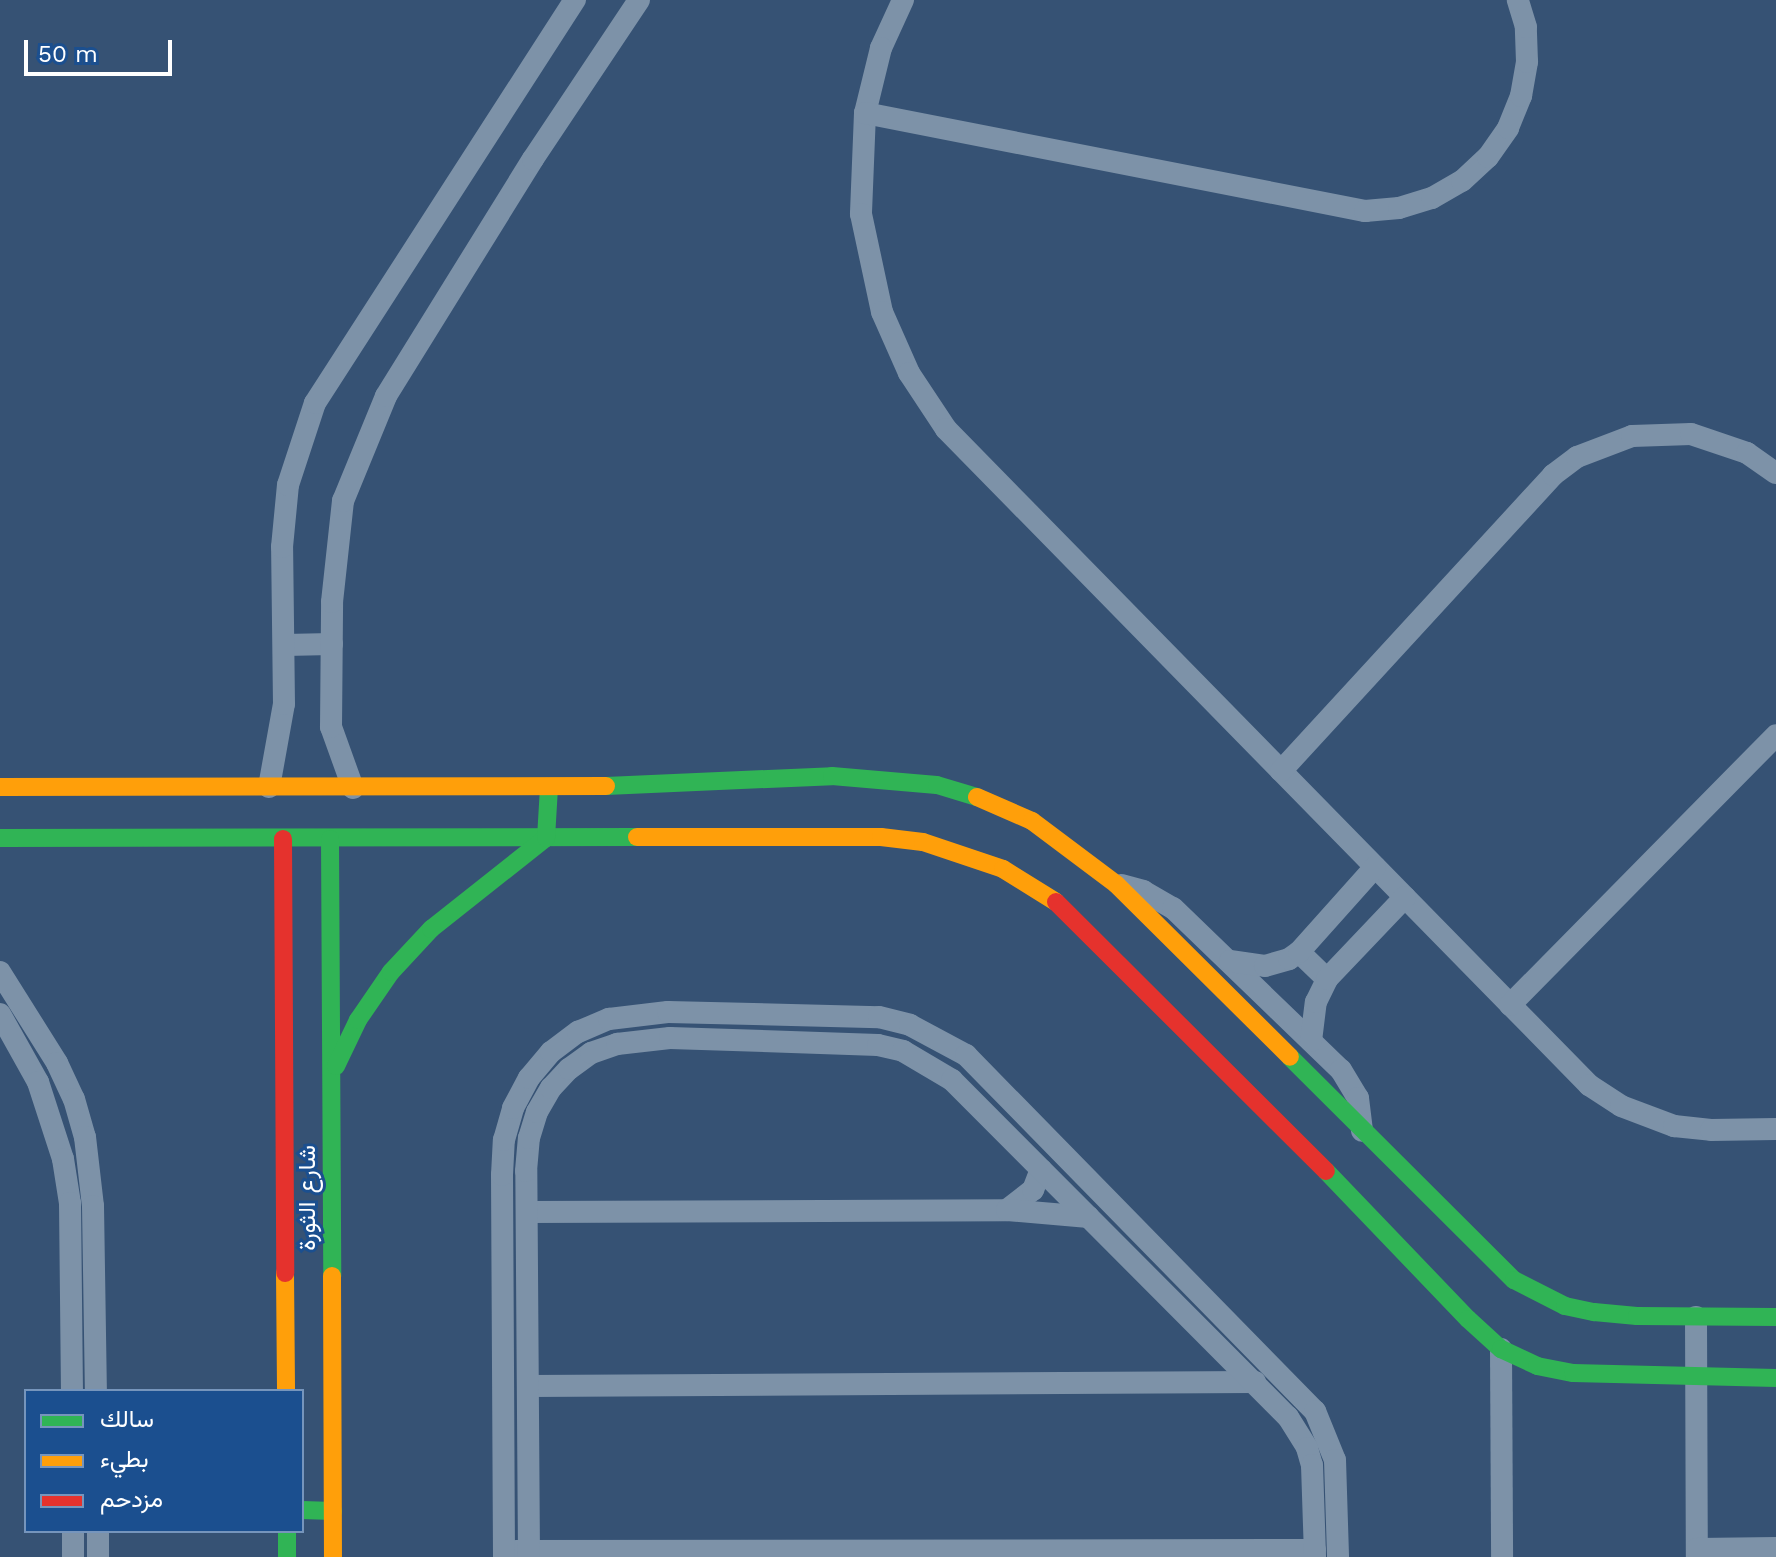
<!DOCTYPE html>
<html>
<head>
<meta charset="utf-8">
<style>
  body { margin:0 }
  #map { position:relative; width:1776px; height:1557px; overflow:hidden; background:#365274; font-family:"Work Sans",Vazirmatn,sans-serif }
  div>[style] { position:absolute }
  .street>* { height:22px; margin:-11px; padding:0 11px; transform-origin:11px; border-radius:11px; background:#7d92a8 }
  .fast>* { height:18px; margin:-9px; padding:0 9px; transform-origin:9px; border-radius:9px; background:#30b455 }
  .slow>* { height:18px; margin:-9px; padding:0 9px; transform-origin:9px; border-radius:9px; background:#ff9f0a }
  .jam>* { height:18px; margin:-9px; padding:0 9px; transform-origin:9px; border-radius:9px; background:#e5322d }
  span { translate:-50% -50%; white-space:nowrap; text-align:center; line-height:1.15; -webkit-text-stroke:6px #1b4f8f; paint-order:stroke }
  .street-label { font-size:24px; color:#fff }
  .legend { position:absolute; left:24px; top:1389px; width:280px; height:144px; box-sizing:border-box; background:#1b4f8f; border:2px solid #7695bc; margin:0; padding:10px 14px; list-style:none; font-size:24px; color:#fff }
  .legend li { display:flex; align-items:center; gap:16px; height:40px }
  .legend b { width:40px; border:2px solid #7695bc }
  .scale { position:absolute; left:24px; top:40px; width:148px; height:36px; box-sizing:border-box; border:4px solid #fff; border-top:0; padding-left:10px; font-size:24px; line-height:28px; white-space:nowrap; color:#fff; -webkit-text-stroke:6px #1b4f8f; paint-order:stroke }
</style>
</head>
<body>
<div id="map">
  <div class="street">
    <i style="left:903px;top:0;width:53px;rotate:114.6deg"></i>
    <i style="left:881px;top:48px;width:67px;rotate:103.8deg"></i>
    <i style="left:865px;top:113px;width:101px;rotate:92.3deg"></i>
    <i style="left:861px;top:214px;width:100px;rotate:77.9deg"></i>
    <i style="left:882px;top:312px;width:67px;rotate:66.1deg"></i>
    <i style="left:909px;top:373px;width:67px;rotate:56.5deg"></i>
    <i style="left:946px;top:429px;width:919px;rotate:45.57deg"></i>
    <i style="left:1589px;top:1085px;width:38px;rotate:33deg"></i>
    <i style="left:1621px;top:1106px;width:57px;rotate:20.7deg"></i>
    <i style="left:1674px;top:1126px;width:37px;rotate:6deg"></i>
    <i style="left:1711px;top:1130px;width:65px;rotate:-0.9deg"></i>
    <i style="left:865px;top:113px;width:510px;rotate:11.09deg"></i>
    <i style="left:1365px;top:211px;width:34px;rotate:-5deg"></i>
    <i style="left:1399px;top:208px;width:34px;rotate:-17deg"></i>
    <i style="left:1432px;top:198px;width:34px;rotate:-30deg"></i>
    <i style="left:1462px;top:181px;width:35px;rotate:-43deg"></i>
    <i style="left:1488px;top:157px;width:35px;rotate:-55deg"></i>
    <i style="left:1508px;top:128px;width:35px;rotate:-68deg"></i>
    <i style="left:1521px;top:96px;width:35px;rotate:-80deg"></i>
    <i style="left:1527px;top:62px;width:35px;rotate:-92deg"></i>
    <i style="left:1526px;top:27px;width:28px;rotate:-107deg"></i>
    <i style="left:285px;top:645px;width:47px;rotate:-1.2deg"></i>
    <i style="left:1281px;top:771px;width:402px;rotate:-47.4deg"></i>
    <i style="left:1553px;top:475px;width:30px;rotate:-37deg"></i>
    <i style="left:1577px;top:457px;width:59px;rotate:-20.9deg"></i>
    <i style="left:1632px;top:436px;width:59px;rotate:-1.9deg"></i>
    <i style="left:1691px;top:434px;width:59px;rotate:18.7deg"></i>
    <i style="left:1747px;top:453px;width:35px;rotate:35deg"></i>
    <i style="left:269px;top:787px;width:84px;rotate:-79.8deg"></i>
    <i style="left:284px;top:704px;width:157px;rotate:-90.7deg"></i>
    <i style="left:282px;top:547px;width:62px;rotate:-84.5deg"></i>
    <i style="left:288px;top:485px;width:86px;rotate:-71.8deg"></i>
    <i style="left:315px;top:403px;width:480px;rotate:-57.2deg"></i>
    <i style="left:353px;top:788px;width:65px;rotate:-109.8deg"></i>
    <i style="left:331px;top:727px;width:125px;rotate:-89.5deg"></i>
    <i style="left:332px;top:602px;width:102px;rotate:-83.8deg"></i>
    <i style="left:343px;top:501px;width:113px;rotate:-67.7deg"></i>
    <i style="left:386px;top:396px;width:279px;rotate:-58.2deg"></i>
    <i style="left:533px;top:159px;width:191px;rotate:-56.3deg"></i>
    <i style="left:1121px;top:885px;width:23px;rotate:15deg"></i>
    <i style="left:1143px;top:891px;width:34px;rotate:30deg"></i>
    <i style="left:1173px;top:908px;width:233px;rotate:44deg"></i>
    <i style="left:1341px;top:1070px;width:33px;rotate:59deg"></i>
    <i style="left:1358px;top:1098px;width:33px;rotate:83deg"></i>
    <i style="left:1299px;top:952px;width:39px;rotate:44deg"></i>
    <i style="left:1230px;top:961px;width:35px;rotate:8deg"></i>
    <i style="left:1265px;top:966px;width:25px;rotate:-16deg"></i>
    <i style="left:1289px;top:959px;width:12px;rotate:-35deg"></i>
    <i style="left:1299px;top:952px;width:114px;rotate:-48.2deg"></i>
    <i style="left:0;top:972px;width:107px;rotate:57.9deg"></i>
    <i style="left:57px;top:1063px;width:40px;rotate:65deg"></i>
    <i style="left:74px;top:1099px;width:40px;rotate:74deg"></i>
    <i style="left:85px;top:1137px;width:69px;rotate:83.4deg"></i>
    <i style="left:93px;top:1206px;width:185px;rotate:89.1deg"></i>
    <i style="left:1510px;top:1005px;width:379px;rotate:-45.4deg"></i>
    <i style="left:0;top:1014px;width:78px;rotate:60.8deg"></i>
    <i style="left:38px;top:1082px;width:81px;rotate:72deg"></i>
    <i style="left:63px;top:1159px;width:45px;rotate:81deg"></i>
    <i style="left:70px;top:1203px;width:188px;rotate:89.4deg"></i>
    <i style="left:1311px;top:1041px;width:39px;rotate:-83deg"></i>
    <i style="left:1316px;top:1002px;width:25px;rotate:-64deg"></i>
    <i style="left:1327px;top:979px;width:113px;rotate:-46.4deg"></i>
    <i style="left:1007px;top:1210px;width:33px;rotate:-38deg"></i>
    <i style="left:1033px;top:1190px;width:22px;rotate:-69deg"></i>
    <i style="left:527px;top:1212px;width:480px;rotate:-0.2deg"></i>
    <i style="left:1007px;top:1210px;width:82px;rotate:4.9deg"></i>
    <i style="left:1696px;top:1317px;width:240px;rotate:89.8deg"></i>
    <i style="left:1501px;top:1349px;width:208px;rotate:89.7deg"></i>
    <i style="left:529px;top:1386px;width:726px;rotate:-0.32deg"></i>
    <i style="left:73px;top:1531px;width:26px;rotate:90deg"></i>
    <i style="left:98px;top:1531px;width:26px;rotate:90deg"></i>
    <i style="left:1697px;top:1549px;width:79px;rotate:-0.7deg"></i>
    <i style="left:516px;top:1551px;width:799px;rotate:-0.07deg"></i>
    <i style="left:504px;top:1557px;width:382px;rotate:-90.3deg"></i>
    <i style="left:502px;top:1175px;width:35px;rotate:-87deg"></i>
    <i style="left:504px;top:1140px;width:33px;rotate:-74deg"></i>
    <i style="left:513px;top:1108px;width:34px;rotate:-62deg"></i>
    <i style="left:529px;top:1078px;width:34px;rotate:-50deg"></i>
    <i style="left:551px;top:1052px;width:34px;rotate:-37deg"></i>
    <i style="left:578px;top:1032px;width:34px;rotate:-23deg"></i>
    <i style="left:609px;top:1019px;width:59px;rotate:-6.8deg"></i>
    <i style="left:668px;top:1012px;width:211px;rotate:1.4deg"></i>
    <i style="left:879px;top:1017px;width:32px;rotate:14deg"></i>
    <i style="left:910px;top:1025px;width:64px;rotate:28.2deg"></i>
    <i style="left:966px;top:1055px;width:499px;rotate:45.6deg"></i>
    <i style="left:1315px;top:1411px;width:53px;rotate:67.8deg"></i>
    <i style="left:1335px;top:1460px;width:97px;rotate:88.2deg"></i>
    <i style="left:529px;top:1557px;width:386px;rotate:-90.4deg"></i>
    <i style="left:526px;top:1171px;width:33px;rotate:-85deg"></i>
    <i style="left:529px;top:1138px;width:27px;rotate:-73deg"></i>
    <i style="left:537px;top:1112px;width:28px;rotate:-60deg"></i>
    <i style="left:551px;top:1088px;width:26px;rotate:-47deg"></i>
    <i style="left:569px;top:1069px;width:27px;rotate:-36deg"></i>
    <i style="left:591px;top:1053px;width:28px;rotate:-19deg"></i>
    <i style="left:617px;top:1044px;width:53px;rotate:-6.5deg"></i>
    <i style="left:670px;top:1038px;width:208px;rotate:1.9deg"></i>
    <i style="left:878px;top:1045px;width:26px;rotate:13deg"></i>
    <i style="left:903px;top:1051px;width:57px;rotate:30.6deg"></i>
    <i style="left:952px;top:1080px;width:476px;rotate:45.1deg"></i>
    <i style="left:1288px;top:1417px;width:36px;rotate:58deg"></i>
    <i style="left:1307px;top:1448px;width:18px;rotate:74deg"></i>
    <i style="left:1312px;top:1465px;width:92px;rotate:88.1deg"></i>
  </div>
  <div class="fast">
    <i style="left:606px;top:786px;width:226px;rotate:-2.5deg"></i>
    <i style="left:832px;top:776px;width:105px;rotate:4.9deg"></i>
    <i style="left:937px;top:785px;width:42px;rotate:16.7deg"></i>
    <i style="left:0;top:838px;width:637px;rotate:-0.09deg"></i>
    <i style="left:330px;top:839px;width:437px;rotate:89.7deg"></i>
    <i style="left:1290px;top:1057px;width:316px;rotate:44.9deg"></i>
    <i style="left:1514px;top:1280px;width:57px;rotate:27deg"></i>
    <i style="left:1565px;top:1306px;width:30px;rotate:12deg"></i>
    <i style="left:1594px;top:1312px;width:43px;rotate:5.3deg"></i>
    <i style="left:1637px;top:1316px;width:139px;rotate:0.4deg"></i>
    <i style="left:336px;top:1066px;width:51px;rotate:-64.4deg"></i>
    <i style="left:358px;top:1020px;width:58px;rotate:-55.5deg"></i>
    <i style="left:391px;top:972px;width:59px;rotate:-47.1deg"></i>
    <i style="left:431px;top:929px;width:147px;rotate:-38.4deg"></i>
    <i style="left:546px;top:838px;width:50px;rotate:-86.6deg"></i>
    <i style="left:1326px;top:1171px;width:205px;rotate:46.2deg"></i>
    <i style="left:1468px;top:1319px;width:45px;rotate:42.3deg"></i>
    <i style="left:1501px;top:1349px;width:40px;rotate:25deg"></i>
    <i style="left:1537px;top:1366px;width:37px;rotate:11deg"></i>
    <i style="left:1573px;top:1373px;width:203px;rotate:1.4deg"></i>
    <i style="left:302px;top:1510px;width:31px;rotate:2deg"></i>
    <i style="left:287px;top:1531px;width:26px;rotate:90deg"></i>
  </div>
  <div class="slow">
    <i style="left:0;top:787px;width:606px;rotate:-0.09deg"></i>
    <i style="left:977px;top:797px;width:60px;rotate:23.6deg"></i>
    <i style="left:1032px;top:821px;width:105px;rotate:36.9deg"></i>
    <i style="left:1116px;top:884px;width:245px;rotate:44.8deg"></i>
    <i style="left:637px;top:837px;width:244px"></i>
    <i style="left:881px;top:837px;width:42px;rotate:6.8deg"></i>
    <i style="left:923px;top:842px;width:84px;rotate:18.6deg"></i>
    <i style="left:1003px;top:869px;width:62px;rotate:31.9deg"></i>
    <i style="left:285px;top:1273px;width:118px;rotate:89.5deg"></i>
    <i style="left:332px;top:1276px;width:281px;rotate:89.8deg"></i>
  </div>
  <div class="jam">
    <i style="left:283px;top:839px;width:434px;rotate:89.7deg"></i>
    <i style="left:1056px;top:902px;width:381px;rotate:44.9deg"></i>
  </div>
  <div class="street-label">
    <span style="left:308px;top:1198px;rotate:-90deg">شارع الثورة</span>
  </div>
  <ul class="legend">
  <li><b style="height:10px;background:#30b455"></b>سالك</li>
  <li><b style="height:10px;background:#ff9f0a"></b>بطيء</li>
  <li><b style="height:10px;background:#e5322d"></b>مزدحم</li>
  </ul>
  <div class="scale">50 m</div>
</div>
</body>
</html>
